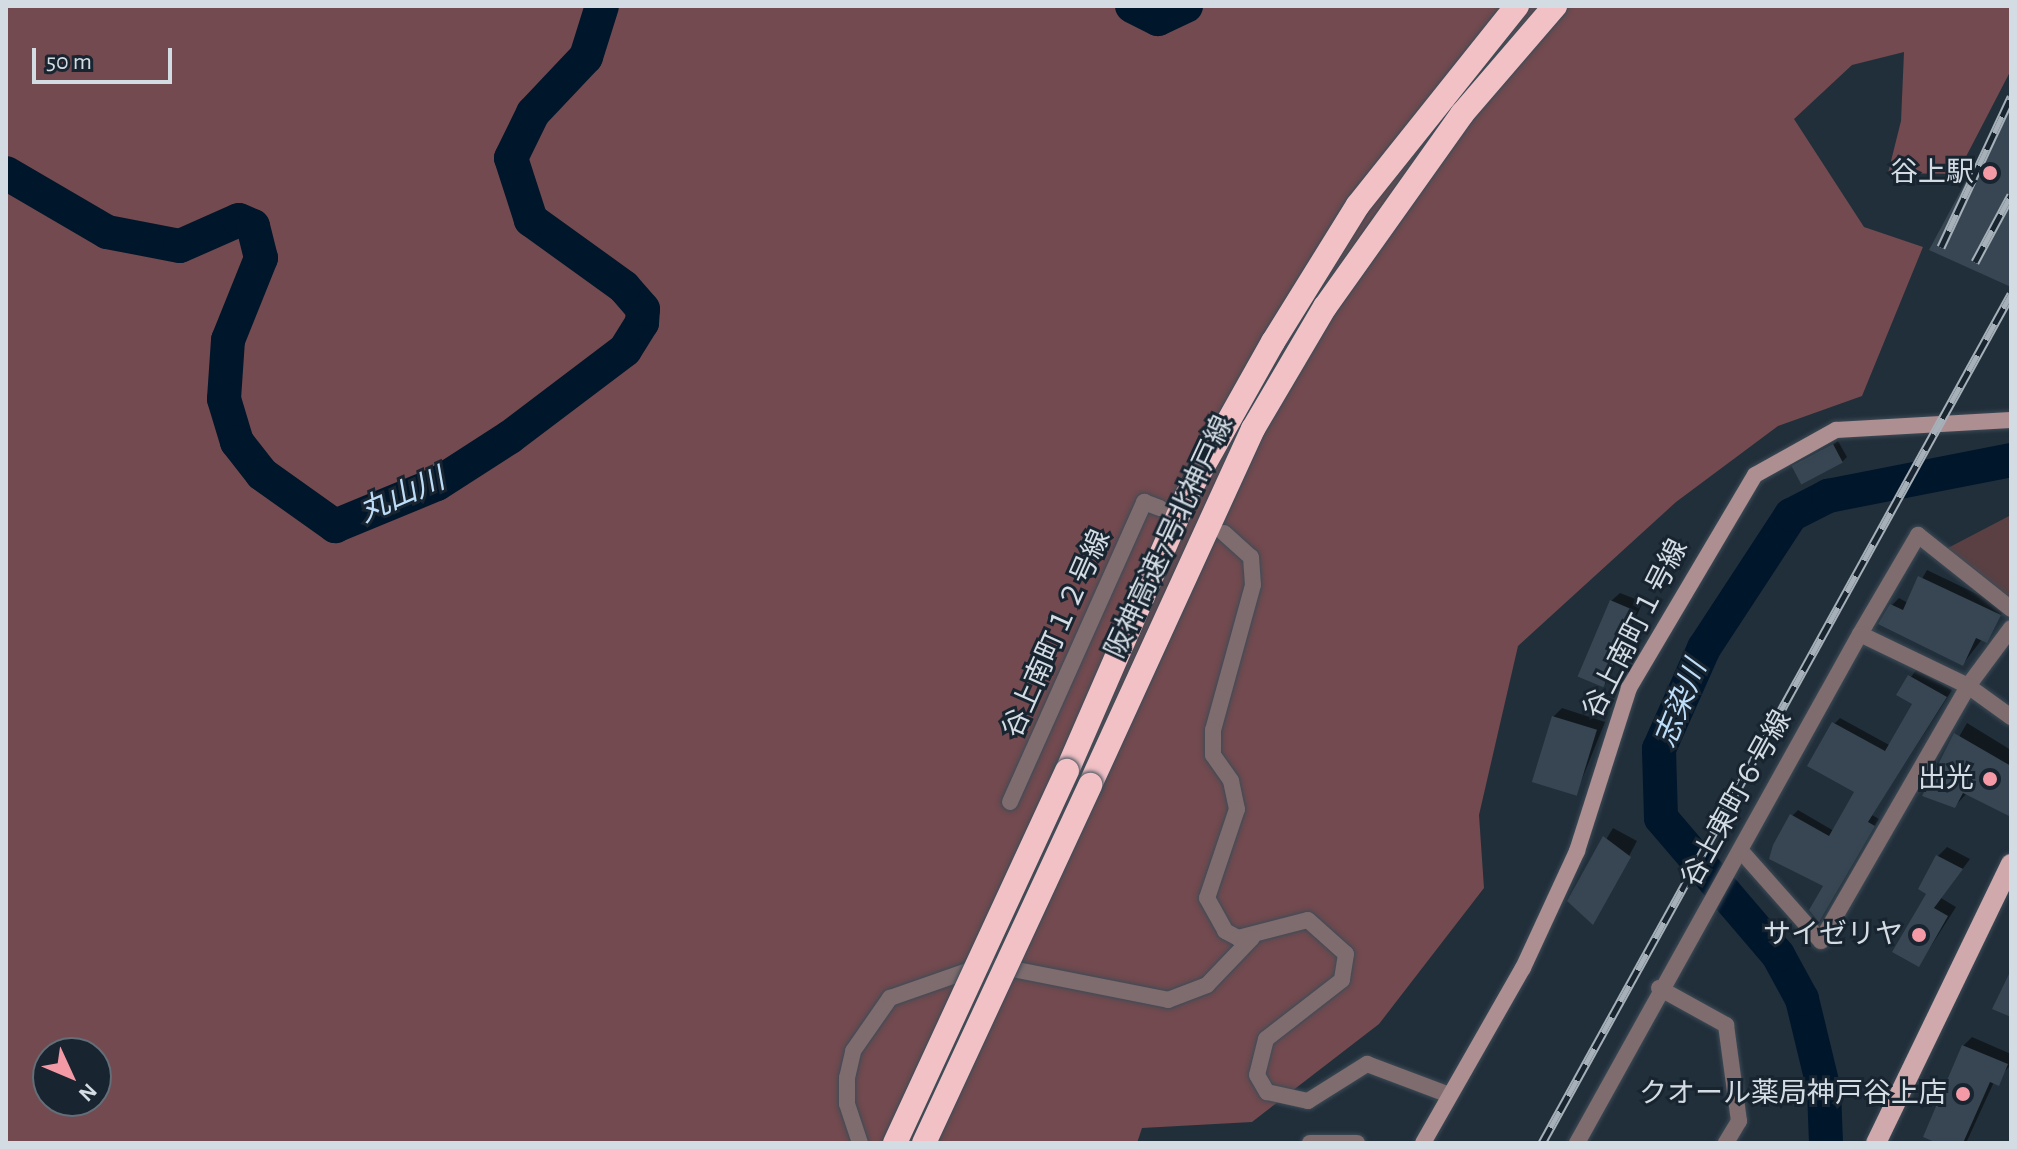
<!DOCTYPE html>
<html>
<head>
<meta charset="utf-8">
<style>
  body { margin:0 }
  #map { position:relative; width:2017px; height:1149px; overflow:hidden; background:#212f3b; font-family:"Alegreya Sans","Noto Sans JP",sans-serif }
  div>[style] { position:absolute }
  .green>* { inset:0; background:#5a4043 }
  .forest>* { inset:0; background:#724a4f }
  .shadow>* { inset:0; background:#0007 }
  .river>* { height:34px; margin:-17px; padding:0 17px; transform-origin:17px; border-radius:17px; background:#00162b }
  .building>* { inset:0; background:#374652; transform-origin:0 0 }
  .roads { filter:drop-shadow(0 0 2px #3d4b56) drop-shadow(0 0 2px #3d4b56) }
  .street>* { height:16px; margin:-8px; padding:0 8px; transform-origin:8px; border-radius:8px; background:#7f6c6e }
  .secondary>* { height:16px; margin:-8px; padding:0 8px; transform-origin:8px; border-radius:8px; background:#ad8e91 }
  .primary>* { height:20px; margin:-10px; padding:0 10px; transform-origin:10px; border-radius:10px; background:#d0a9ad }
  .highway>* { height:24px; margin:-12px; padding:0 12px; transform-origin:12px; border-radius:12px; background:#f1c1c6 }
  .rail>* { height:9px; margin-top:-4.5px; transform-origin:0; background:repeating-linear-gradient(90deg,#182530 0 18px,#a6b0b9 0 36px); box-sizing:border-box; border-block:2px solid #a6b0b9 }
  .bridges { filter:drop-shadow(0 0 2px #3d4b56) drop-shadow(0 0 2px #3d4b56) }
  .highway-bridge>* { height:24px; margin:-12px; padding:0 12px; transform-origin:12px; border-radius:12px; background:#f1c1c6 }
  .dots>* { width:22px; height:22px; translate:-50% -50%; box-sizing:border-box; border:4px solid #182530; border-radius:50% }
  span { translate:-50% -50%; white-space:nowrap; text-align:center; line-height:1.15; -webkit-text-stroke:6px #182530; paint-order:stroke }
  .poi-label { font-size:28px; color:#d3dbe3 }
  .right { translate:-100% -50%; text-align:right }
  .street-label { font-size:28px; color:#d3dbe3 }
  .water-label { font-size:30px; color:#bcdcf7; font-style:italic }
  .frame { position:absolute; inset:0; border:8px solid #d3dbe3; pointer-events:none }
  .north { position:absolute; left:32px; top:1037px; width:80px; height:80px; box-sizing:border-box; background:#182530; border:2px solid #636e78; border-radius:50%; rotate:134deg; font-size:22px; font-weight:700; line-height:32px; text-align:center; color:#d3dbe3 }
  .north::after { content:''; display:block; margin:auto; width:28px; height:36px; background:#f49aa6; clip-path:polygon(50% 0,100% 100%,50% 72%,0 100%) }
  .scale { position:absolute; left:32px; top:48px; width:140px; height:36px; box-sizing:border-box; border:4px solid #d3dbe3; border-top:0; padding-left:10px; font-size:24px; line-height:28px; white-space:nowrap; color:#d3dbe3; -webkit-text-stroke:6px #182530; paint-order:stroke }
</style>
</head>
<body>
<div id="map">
  <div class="green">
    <i style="clip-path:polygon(2011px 515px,2011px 600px,1946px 549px)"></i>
  </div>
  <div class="forest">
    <i style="clip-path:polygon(evenodd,6px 6px,2011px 6px,2011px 70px,1957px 174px,1888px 173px,1901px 121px,1904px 52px,1852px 65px,1794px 119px,1864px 227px,1923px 247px,1862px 396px,1778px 426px,1676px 502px,1518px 646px,1479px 815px,1484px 888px,1379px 1024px,1252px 1122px,1142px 1128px,1137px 1143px,6px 1143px,6px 6px,48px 1053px,96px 1053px,96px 1101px,48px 1101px,48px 1053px)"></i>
  </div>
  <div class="shadow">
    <i style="clip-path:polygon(1838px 441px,1847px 457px,1842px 462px,1794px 468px)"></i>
    <i style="clip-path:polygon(1927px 570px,2006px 608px,1963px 664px,1892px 605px,1899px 598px,1908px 603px)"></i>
    <i style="clip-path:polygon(1620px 593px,1643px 602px,1605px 685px,1611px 601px)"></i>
    <i style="clip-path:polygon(1916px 670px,1952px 690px,1872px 815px,1879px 819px,1819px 919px,1826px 885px,1792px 816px,1798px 810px,1834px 831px,1856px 792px,1834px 724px,1840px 718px,1891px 746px,1915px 703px,1899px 694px)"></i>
    <i style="clip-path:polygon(1562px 708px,1605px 722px,1576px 794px,1553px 717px)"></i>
    <i style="clip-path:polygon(1967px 723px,2011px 750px,2011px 813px,1967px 793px,1955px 806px,1925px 795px)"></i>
    <i style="clip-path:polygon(1613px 828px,1637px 841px,1593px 923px,1570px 900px)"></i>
    <i style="clip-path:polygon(1947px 847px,1970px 859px,1941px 898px,1956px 907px,1919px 965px,1938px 856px)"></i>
    <i style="clip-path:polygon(1972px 1037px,2011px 1054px,2011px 1065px,1994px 1082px,1967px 1141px,1942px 1143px,1963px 1046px)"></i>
  </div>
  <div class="river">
    <i style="left:1132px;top:6px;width:29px;rotate:27deg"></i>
    <i style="left:1158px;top:19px;width:31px;rotate:-25deg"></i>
    <i style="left:6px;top:173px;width:117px;rotate:30.3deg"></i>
    <i style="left:107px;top:232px;width:74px;rotate:10.9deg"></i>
    <i style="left:180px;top:246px;width:64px;rotate:-23.8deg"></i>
    <i style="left:239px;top:220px;width:15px;rotate:23deg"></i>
    <i style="left:253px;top:226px;width:33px;rotate:76deg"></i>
    <i style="left:261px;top:258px;width:88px;rotate:111.9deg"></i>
    <i style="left:228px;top:340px;width:59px;rotate:93.9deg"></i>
    <i style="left:224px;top:399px;width:45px;rotate:73.2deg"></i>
    <i style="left:237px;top:442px;width:41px;rotate:52deg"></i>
    <i style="left:262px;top:474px;width:90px;rotate:35.5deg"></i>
    <i style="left:335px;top:526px;width:110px;rotate:-22.4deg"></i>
    <i style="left:437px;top:484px;width:87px;rotate:-32.8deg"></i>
    <i style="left:510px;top:437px;width:144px;rotate:-37.1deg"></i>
    <i style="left:625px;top:350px;width:32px;rotate:-58deg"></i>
    <i style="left:642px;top:323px;width:14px;rotate:-86deg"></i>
    <i style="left:643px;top:309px;width:29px;rotate:-131deg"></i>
    <i style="left:624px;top:287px;width:115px;rotate:-144.2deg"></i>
    <i style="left:531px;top:220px;width:65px;rotate:-107.9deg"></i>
    <i style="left:511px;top:158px;width:50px;rotate:-63.9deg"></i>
    <i style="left:533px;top:113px;width:77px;rotate:-46.6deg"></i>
    <i style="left:586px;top:57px;width:53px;rotate:-72.6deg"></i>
    <i style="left:1826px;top:1143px;width:53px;rotate:-92.2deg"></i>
    <i style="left:1824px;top:1090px;width:94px;rotate:-103.6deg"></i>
    <i style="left:1802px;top:999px;width:50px;rotate:-118.6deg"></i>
    <i style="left:1778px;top:955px;width:180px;rotate:-130.5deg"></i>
    <i style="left:1661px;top:818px;width:69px;rotate:-91.7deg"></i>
    <i style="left:1659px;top:749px;width:111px;rotate:-66deg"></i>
    <i style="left:1704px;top:648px;width:159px;rotate:-56.8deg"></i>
    <i style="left:1791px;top:515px;width:42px;rotate:-27.2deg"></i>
    <i style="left:1828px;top:496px;width:187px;rotate:-11.1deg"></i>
  </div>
  <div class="building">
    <i style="clip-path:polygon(2011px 97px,2011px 287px,1929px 250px)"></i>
    <i style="left:1833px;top:444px;width:21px;height:47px;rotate:62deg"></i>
    <i style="clip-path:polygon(1918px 576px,2001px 615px,1987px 643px,1976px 638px,1963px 666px,1878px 624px,1890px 604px,1903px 610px)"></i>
    <i style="left:1610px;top:600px;width:28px;height:83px;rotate:23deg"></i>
    <i style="clip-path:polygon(1908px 675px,1947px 697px,1868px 822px,1875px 826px,1819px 922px,1809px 910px,1823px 886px,1769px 859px,1773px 845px,1790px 814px,1829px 836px,1854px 792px,1807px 766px,1832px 722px,1885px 751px,1912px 704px,1896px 695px)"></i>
    <i style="left:1552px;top:716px;width:47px;height:69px;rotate:17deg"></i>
    <i style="clip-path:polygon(1954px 733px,2011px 766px,2011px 817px,1963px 793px,1955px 808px,1922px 796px)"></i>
    <i style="clip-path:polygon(1603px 836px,1631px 857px,1593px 925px,1567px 901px)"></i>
    <i style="clip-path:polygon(1936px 855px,1963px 869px,1934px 908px,1948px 916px,1919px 967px,1892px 952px,1926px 894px,1918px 889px)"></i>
    <i style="clip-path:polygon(2011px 970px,2011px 1017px,1992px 1009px)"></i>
    <i style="clip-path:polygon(1962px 1045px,2008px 1064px,1999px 1086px,1990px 1082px,1963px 1143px,1937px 1143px,1923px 1137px)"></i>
  </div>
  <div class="roads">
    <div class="street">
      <i style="left:1224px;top:533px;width:36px;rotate:42deg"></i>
      <i style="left:1251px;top:557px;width:28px;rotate:86deg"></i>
      <i style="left:1253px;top:585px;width:150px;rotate:105.4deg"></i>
      <i style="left:1213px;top:730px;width:25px;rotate:90deg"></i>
      <i style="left:1213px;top:755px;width:32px;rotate:55deg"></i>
      <i style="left:1231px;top:781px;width:29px;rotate:78deg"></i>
      <i style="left:1237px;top:809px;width:94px;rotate:108.6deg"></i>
      <i style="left:1207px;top:898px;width:38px;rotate:61deg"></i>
      <i style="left:1225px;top:931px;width:15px;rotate:28deg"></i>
      <i style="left:1238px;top:938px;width:72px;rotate:-14.4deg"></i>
      <i style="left:1308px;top:920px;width:51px;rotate:41.8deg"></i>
      <i style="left:1346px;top:954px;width:26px;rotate:99deg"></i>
      <i style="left:1342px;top:980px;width:96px;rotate:142.2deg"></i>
      <i style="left:1266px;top:1039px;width:37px;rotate:104deg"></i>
      <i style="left:1257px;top:1075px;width:20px;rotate:60deg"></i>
      <i style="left:1267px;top:1092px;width:42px;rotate:12.4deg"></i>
      <i style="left:1308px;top:1101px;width:70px;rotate:-32.1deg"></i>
      <i style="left:1367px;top:1064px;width:88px;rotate:20.7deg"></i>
      <i style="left:1860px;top:634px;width:115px;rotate:-59.6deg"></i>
      <i style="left:1918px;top:535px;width:119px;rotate:38.5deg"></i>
      <i style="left:1010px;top:802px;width:329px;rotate:-65.9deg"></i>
      <i style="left:1144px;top:502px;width:17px;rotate:21deg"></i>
      <i style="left:1741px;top:851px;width:120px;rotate:48.4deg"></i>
      <i style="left:1821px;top:941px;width:294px;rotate:-60deg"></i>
      <i style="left:1968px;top:686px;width:72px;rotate:-53.4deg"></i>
      <i style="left:1659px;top:988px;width:77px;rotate:28.9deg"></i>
      <i style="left:1726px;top:1025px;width:97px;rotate:82.3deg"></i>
      <i style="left:1739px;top:1121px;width:26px;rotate:121deg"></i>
      <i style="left:860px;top:1143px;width:41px;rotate:-108.4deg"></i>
      <i style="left:847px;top:1104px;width:26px;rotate:-90deg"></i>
      <i style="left:847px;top:1078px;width:28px;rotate:-77deg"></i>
      <i style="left:853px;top:1051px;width:65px;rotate:-55.1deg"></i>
      <i style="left:890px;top:998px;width:103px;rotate:-19.3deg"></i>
      <i style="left:987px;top:964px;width:185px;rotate:11.2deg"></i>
      <i style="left:1168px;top:1000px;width:42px;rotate:-21deg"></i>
      <i style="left:1207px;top:985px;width:65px;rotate:-46.2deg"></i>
      <i style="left:1310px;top:1143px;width:47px"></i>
      <i style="left:1577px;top:1143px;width:582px;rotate:-60.93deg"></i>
      <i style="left:1860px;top:634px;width:120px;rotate:25.7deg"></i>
      <i style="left:1968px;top:686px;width:53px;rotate:35.8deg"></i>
    </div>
    <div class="secondary">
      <i style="left:1423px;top:1143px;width:202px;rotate:-60.3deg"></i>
      <i style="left:1523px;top:968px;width:129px;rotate:-65.2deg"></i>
      <i style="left:1577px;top:851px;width:171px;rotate:-72.3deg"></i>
      <i style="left:1629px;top:688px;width:247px;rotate:-59.4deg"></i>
      <i style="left:1755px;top:475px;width:93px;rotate:-29.1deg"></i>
      <i style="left:1836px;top:430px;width:175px;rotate:-3.3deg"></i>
    </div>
    <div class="primary">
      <i style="left:1876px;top:1143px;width:310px;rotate:-64.2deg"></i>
    </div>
    <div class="highway">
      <i style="left:1067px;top:771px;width:301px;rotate:-66.5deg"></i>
      <i style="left:1187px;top:495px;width:176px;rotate:-60.7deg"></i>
      <i style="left:1273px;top:342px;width:161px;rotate:-58.2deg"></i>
      <i style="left:1358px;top:205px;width:255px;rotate:-51.4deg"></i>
      <i style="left:1090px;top:785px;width:392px;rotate:-65.4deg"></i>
      <i style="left:1253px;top:429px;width:142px;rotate:-59.5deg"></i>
      <i style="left:1325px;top:307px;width:237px;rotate:-54.6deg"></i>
      <i style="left:1462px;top:114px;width:143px;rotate:-49.3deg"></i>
    </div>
  </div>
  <div class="rail">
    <i style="left:1941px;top:247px;width:166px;rotate:-65deg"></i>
    <i style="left:1975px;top:262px;width:76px;rotate:-61.8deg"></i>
    <i style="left:1542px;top:1143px;width:970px;rotate:-61.08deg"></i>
  </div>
  <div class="bridges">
    <div class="highway-bridge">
      <i style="left:895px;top:1143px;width:410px;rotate:-65.2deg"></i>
      <i style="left:924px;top:1143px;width:395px;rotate:-65.1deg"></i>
    </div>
  </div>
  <div class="dots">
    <i style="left:1990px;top:173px;background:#f49aa6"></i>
    <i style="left:1990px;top:779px;background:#f49aa6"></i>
    <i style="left:1919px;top:935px;background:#f49aa6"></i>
    <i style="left:1963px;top:1094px;background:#f49aa6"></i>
  </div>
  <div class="poi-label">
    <span class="right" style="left:1974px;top:173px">谷上駅</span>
    <span class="right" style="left:1974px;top:779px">出光</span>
    <span class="right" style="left:1903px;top:935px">サイゼリヤ</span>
    <span class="right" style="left:1947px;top:1094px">クオール薬局神戸谷上店</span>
  </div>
  <div class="street-label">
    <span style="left:1170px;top:537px;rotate:-65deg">阪神高速7号北神戸線</span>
    <span style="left:1636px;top:629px;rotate:-63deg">谷上南町１号線</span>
    <span style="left:1057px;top:634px;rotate:-66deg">谷上南町１２号線</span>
    <span style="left:1737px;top:799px;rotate:-61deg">谷上東町６号線</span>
  </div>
  <div class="water-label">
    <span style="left:402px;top:496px;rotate:-24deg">丸山川</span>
    <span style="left:1681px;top:704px;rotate:-68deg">志染川</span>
  </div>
  <div class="frame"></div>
  <div class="north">N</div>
  <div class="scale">50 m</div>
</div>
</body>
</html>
